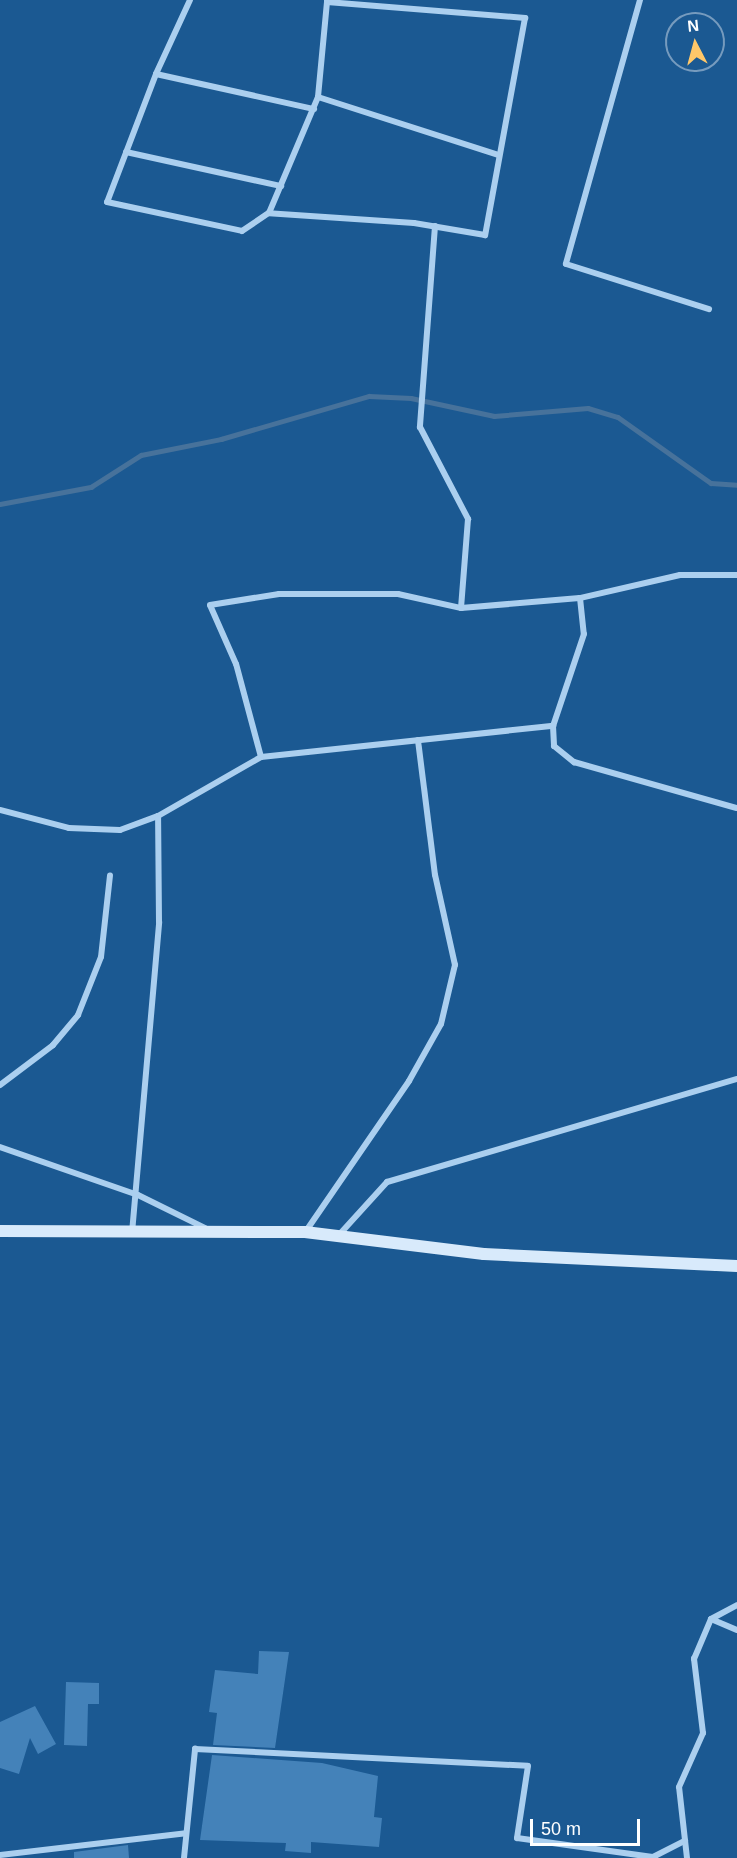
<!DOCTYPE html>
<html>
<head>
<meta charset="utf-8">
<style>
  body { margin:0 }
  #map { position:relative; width:737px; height:1858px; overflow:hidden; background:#1b5992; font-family:Helvetica,sans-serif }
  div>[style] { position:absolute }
  .stream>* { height:4.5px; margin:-2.25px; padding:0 2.25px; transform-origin:2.25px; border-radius:2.25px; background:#47729b }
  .building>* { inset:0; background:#4482b9 }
  .street>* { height:6px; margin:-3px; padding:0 3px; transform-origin:3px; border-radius:3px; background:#abcfef }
  .secondary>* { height:12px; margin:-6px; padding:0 6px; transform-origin:6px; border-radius:6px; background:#d8eafb }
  span { translate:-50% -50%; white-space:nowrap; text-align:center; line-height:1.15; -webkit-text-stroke:5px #1b5992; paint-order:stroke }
  .north { position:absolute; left:665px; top:12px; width:60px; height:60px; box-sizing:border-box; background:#1b5992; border:2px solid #769bbe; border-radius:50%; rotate:354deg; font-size:16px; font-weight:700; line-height:24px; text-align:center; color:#fff }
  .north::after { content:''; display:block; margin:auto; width:21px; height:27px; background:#ffc769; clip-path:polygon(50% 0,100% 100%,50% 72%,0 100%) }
  .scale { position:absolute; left:530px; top:1819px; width:110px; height:27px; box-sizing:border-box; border:3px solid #fff; border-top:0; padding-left:8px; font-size:18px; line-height:21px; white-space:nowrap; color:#fff; -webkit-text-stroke:4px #1b5992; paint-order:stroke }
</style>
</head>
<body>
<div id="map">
  <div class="stream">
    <i style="left:0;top:504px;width:93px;rotate:-10.6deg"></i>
    <i style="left:91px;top:487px;width:59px;rotate:-32.6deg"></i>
    <i style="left:141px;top:455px;width:82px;rotate:-11.3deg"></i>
    <i style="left:221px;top:439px;width:154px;rotate:-16.2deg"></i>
    <i style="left:369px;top:396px;width:42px;rotate:2.7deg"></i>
    <i style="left:411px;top:398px;width:85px;rotate:12.2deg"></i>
    <i style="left:494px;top:416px;width:94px;rotate:-4.9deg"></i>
    <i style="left:588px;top:408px;width:31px;rotate:17deg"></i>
    <i style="left:618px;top:417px;width:114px;rotate:35.4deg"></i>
    <i style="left:711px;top:483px;width:26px;rotate:4deg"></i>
  </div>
  <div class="building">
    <i style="clip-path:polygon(259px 1651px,289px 1652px,275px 1748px,213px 1745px,217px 1713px,209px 1712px,215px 1670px,258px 1674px)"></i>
    <i style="clip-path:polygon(66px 1682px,99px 1683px,99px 1704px,88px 1704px,87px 1746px,64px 1745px)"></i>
    <i style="clip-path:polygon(35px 1706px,56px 1744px,38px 1754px,30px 1738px,19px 1774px,0 1768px,0 1722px)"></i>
    <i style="clip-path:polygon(212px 1755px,322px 1763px,378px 1776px,374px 1817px,382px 1818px,379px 1847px,311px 1842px,311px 1853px,285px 1851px,286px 1843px,200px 1840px)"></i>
    <i style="clip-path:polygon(128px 1845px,129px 1858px,74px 1858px,74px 1852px)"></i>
  </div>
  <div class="street">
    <i style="left:190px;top:0;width:81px;rotate:114.7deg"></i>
    <i style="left:156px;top:74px;width:162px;rotate:12.5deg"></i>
    <i style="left:640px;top:0;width:274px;rotate:105.7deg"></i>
    <i style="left:566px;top:264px;width:150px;rotate:17.5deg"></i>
    <i style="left:327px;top:2px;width:199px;rotate:4.6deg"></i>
    <i style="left:525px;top:18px;width:221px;rotate:100.4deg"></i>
    <i style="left:485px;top:235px;width:72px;rotate:-170.4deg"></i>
    <i style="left:414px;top:223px;width:145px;rotate:-176.1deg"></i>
    <i style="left:269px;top:213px;width:126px;rotate:-67.1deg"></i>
    <i style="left:318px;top:97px;width:95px;rotate:-84.6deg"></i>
    <i style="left:327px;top:2px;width:2px;rotate:-90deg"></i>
    <i style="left:156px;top:74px;width:137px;rotate:110.9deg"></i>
    <i style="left:107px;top:202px;width:138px;rotate:12.1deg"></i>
    <i style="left:242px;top:231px;width:32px;rotate:-34deg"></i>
    <i style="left:318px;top:97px;width:190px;rotate:17.8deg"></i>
    <i style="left:126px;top:152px;width:159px;rotate:12.4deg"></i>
    <i style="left:435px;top:226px;width:202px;rotate:94.3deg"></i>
    <i style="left:420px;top:427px;width:104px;rotate:62.4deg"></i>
    <i style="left:468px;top:519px;width:89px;rotate:94.5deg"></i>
    <i style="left:737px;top:575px;width:57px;rotate:180deg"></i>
    <i style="left:680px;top:575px;width:103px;rotate:167deg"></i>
    <i style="left:580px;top:598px;width:36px;rotate:84deg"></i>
    <i style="left:584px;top:634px;width:97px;rotate:108.6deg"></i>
    <i style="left:553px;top:726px;width:20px;rotate:87deg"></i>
    <i style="left:554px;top:746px;width:26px;rotate:39deg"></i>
    <i style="left:574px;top:762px;width:169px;rotate:15.8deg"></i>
    <i style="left:261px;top:757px;width:294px;rotate:-6.1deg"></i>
    <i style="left:0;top:810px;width:71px;rotate:14.6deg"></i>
    <i style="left:69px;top:828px;width:51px;rotate:2.2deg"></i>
    <i style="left:120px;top:830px;width:40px;rotate:-20.2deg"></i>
    <i style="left:158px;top:816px;width:119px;rotate:-29.8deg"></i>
    <i style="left:261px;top:757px;width:96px;rotate:-105deg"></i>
    <i style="left:236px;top:664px;width:64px;rotate:-113.8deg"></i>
    <i style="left:210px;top:605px;width:70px;rotate:-9.1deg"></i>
    <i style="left:279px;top:594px;width:119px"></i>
    <i style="left:398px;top:594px;width:65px;rotate:12.5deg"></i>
    <i style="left:461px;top:608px;width:119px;rotate:-4.8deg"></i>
    <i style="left:0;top:1085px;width:66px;rotate:-37deg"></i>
    <i style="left:53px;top:1045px;width:39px;rotate:-50deg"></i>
    <i style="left:78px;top:1015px;width:62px;rotate:-68.4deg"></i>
    <i style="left:101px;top:957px;width:82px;rotate:-83.7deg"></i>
    <i style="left:0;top:1147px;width:146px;rotate:19.2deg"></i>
    <i style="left:138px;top:1195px;width:75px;rotate:26.2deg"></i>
    <i style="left:306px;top:1231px;width:182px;rotate:-55.5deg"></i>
    <i style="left:409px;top:1081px;width:65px;rotate:-60.7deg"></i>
    <i style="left:441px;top:1024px;width:61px;rotate:-76.7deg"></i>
    <i style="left:455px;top:965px;width:92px;rotate:-102.5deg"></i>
    <i style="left:435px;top:875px;width:136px;rotate:-97.2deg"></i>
    <i style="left:132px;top:1233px;width:312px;rotate:-85deg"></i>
    <i style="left:159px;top:922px;width:106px;rotate:-90.5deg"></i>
    <i style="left:338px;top:1236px;width:73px;rotate:-47.8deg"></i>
    <i style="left:387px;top:1182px;width:365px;rotate:-16.4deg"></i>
    <i style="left:711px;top:1619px;width:28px;rotate:23deg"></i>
    <i style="left:0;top:1855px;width:187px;rotate:-6.7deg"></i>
    <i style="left:184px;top:1858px;width:110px;rotate:-84.2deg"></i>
    <i style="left:195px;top:1749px;width:333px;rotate:2.9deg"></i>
    <i style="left:528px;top:1766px;width:73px;rotate:98.7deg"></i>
    <i style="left:517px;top:1838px;width:137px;rotate:8deg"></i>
    <i style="left:653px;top:1857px;width:36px;rotate:-27deg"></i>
    <i style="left:687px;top:1858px;width:71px;rotate:-96.4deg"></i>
    <i style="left:679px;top:1787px;width:59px;rotate:-66deg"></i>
    <i style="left:703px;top:1733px;width:75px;rotate:-96.9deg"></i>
    <i style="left:694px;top:1659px;width:43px;rotate:-67deg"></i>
    <i style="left:711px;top:1619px;width:30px;rotate:-28deg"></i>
  </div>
  <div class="secondary">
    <i style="left:0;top:1231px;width:305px;rotate:0.2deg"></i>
    <i style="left:305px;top:1232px;width:180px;rotate:7deg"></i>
    <i style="left:484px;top:1254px;width:253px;rotate:2.7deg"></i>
  </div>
  <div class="north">N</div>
  <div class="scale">50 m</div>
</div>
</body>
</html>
